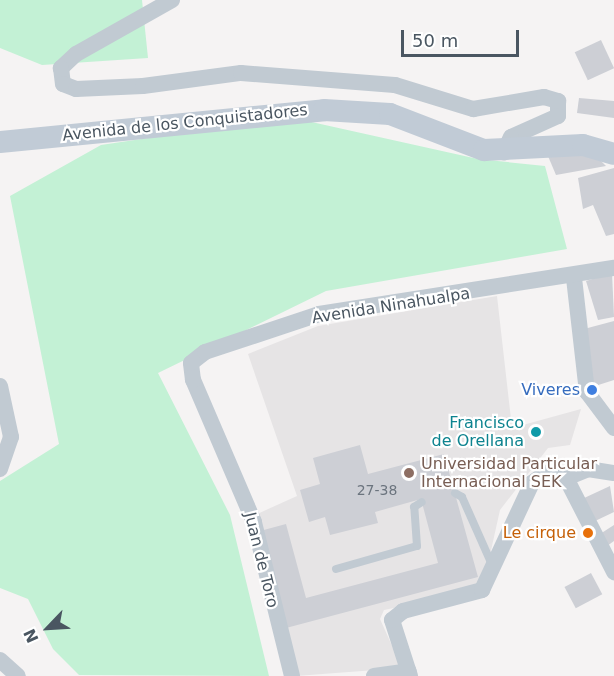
<!DOCTYPE html>
<html>
<head>
<meta charset="utf-8">
<style>
  body { margin:0 }
  #map { position:relative; width:614px; height:676px; overflow:hidden; background:#f5f3f3; font-family:"DejaVu Sans",sans-serif }
  div>[style] { position:absolute }
  .education>* { inset:0; background:#e6e4e5 }
  .green>* { inset:0; background:#c3f1d5 }
  .building>* { inset:0; background:#cdcfd5; transform-origin:0 0 }
  .lane>* { height:8px; margin:-4px; padding:0 4px; transform-origin:4px; border-radius:4px; background:#c1cad2 }
  .street>* { height:16px; margin:-8px; padding:0 8px; transform-origin:8px; border-radius:8px; background:#c1cad2 }
  .secondary>* { height:22px; margin:-11px; padding:0 11px; transform-origin:11px; border-radius:11px; background:#c1cbd6 }
  .dots>* { width:16px; height:16px; translate:-50% -50%; box-sizing:border-box; border:3px solid #fff; border-radius:50% }
  span { translate:-50% -50%; white-space:nowrap; text-align:center; line-height:1.15; -webkit-text-stroke:4.5px #fff; paint-order:stroke }
  .number-label { font-size:14px; color:#6b747e }
  .number-label span { -webkit-text-stroke-width:0 }
  .street-label { font-size:16px; color:#4a5661 }
  .shop-label { font-size:16px; color:#366cbe }
  .right { translate:-100% -50%; text-align:right }
  .culture-label { font-size:16px; color:#0d838f }
  .education-label { font-size:16px; color:#785e54 }
  .left { translate:0 -50%; text-align:left }
  .food-label { font-size:16px; color:#c56008 }
  .north { position:absolute; left:18px; top:598px; width:60px; height:60px; -webkit-text-stroke:4px #fff; paint-order:stroke; rotate:245deg; font-size:16px; font-weight:700; line-height:24px; text-align:center; color:#4a5661 }
  .north::after { content:''; display:block; margin:auto; width:21px; height:27px; background:#4a5661; clip-path:polygon(50% 0,100% 100%,50% 72%,0 100%) }
  .scale { position:absolute; left:401px; top:30px; width:118px; height:27px; box-sizing:border-box; border:3px solid #4a5661; border-top:0; padding-left:8px; font-size:18px; line-height:21px; white-space:nowrap; color:#4a5661; -webkit-text-stroke:4px #fff; paint-order:stroke }
</style>
</head>
<body>
<div id="map">
  <div class="education">
    <i style="clip-path:polygon(497px 296px,512px 428px,581px 409px,570px 445px,548px 448px,500px 510px,486px 573px,467px 593px,384px 610px,380px 619px,402px 668px,296px 676px,246px 519px,297px 496px,248px 354px,318px 326px)"></i>
  </div>
  <div class="green">
    <i style="clip-path:polygon(0 0,142px 0,148px 58px,42px 65px,0 48px)"></i>
    <i style="clip-path:polygon(289px 117px,478px 159px,545px 166px,567px 249px,326px 291px,158px 373px,230px 515px,269px 676px,79px 675px,53px 649px,28px 599px,0 588px,0 481px,59px 444px,10px 196px,101px 145px)"></i>
  </div>
  <div class="building">
    <i style="left:601px;top:40px;width:31px;height:29px;rotate:65deg"></i>
    <i style="clip-path:polygon(579px 98px,614px 101px,614px 118px,577px 113px)"></i>
    <i style="clip-path:polygon(545px 149px,595px 155px,606px 166px,556px 175px)"></i>
    <i style="clip-path:polygon(614px 168px,614px 234px,606px 236px,593px 205px,583px 209px,578px 178px)"></i>
    <i style="clip-path:polygon(612px 273px,614px 317px,598px 320px,586px 281px)"></i>
    <i style="clip-path:polygon(614px 321px,614px 380px,592px 387px,584px 329px)"></i>
    <i style="clip-path:polygon(360px 445px,368px 474px,444px 454px,478px 577px,286px 628px,260px 531px,286px 524px,306px 598px,438px 563px,421px 499px,375px 512px,378px 523px,330px 535px,325px 517px,309px 522px,300px 490px,320px 484px,313px 458px)"></i>
    <i style="clip-path:polygon(610px 486px,614px 512px,593px 522px,582px 499px)"></i>
    <i style="clip-path:polygon(614px 525px,614px 541px,607px 546px,600px 534px)"></i>
    <i style="left:591px;top:573px;width:24px;height:30px;rotate:62deg"></i>
  </div>
  <div class="lane">
    <i style="left:455px;top:493px;width:8px;rotate:30deg"></i>
    <i style="left:462px;top:497px;width:77px;rotate:66.1deg"></i>
    <i style="left:336px;top:569px;width:84px;rotate:-15.9deg"></i>
    <i style="left:417px;top:546px;width:39px;rotate:-94deg"></i>
    <i style="left:414px;top:507px;width:9px;rotate:-32deg"></i>
  </div>
  <div class="street">
    <i style="left:172px;top:0;width:110px;rotate:150.6deg"></i>
    <i style="left:76px;top:54px;width:21px;rotate:137deg"></i>
    <i style="left:61px;top:68px;width:16px;rotate:83deg"></i>
    <i style="left:63px;top:84px;width:14px;rotate:21deg"></i>
    <i style="left:76px;top:89px;width:67px;rotate:-2.6deg"></i>
    <i style="left:143px;top:86px;width:99px;rotate:-7.6deg"></i>
    <i style="left:241px;top:73px;width:154px;rotate:4.5deg"></i>
    <i style="left:395px;top:85px;width:82px;rotate:17.1deg"></i>
    <i style="left:473px;top:109px;width:72px;rotate:-9.6deg"></i>
    <i style="left:544px;top:97px;width:15px;rotate:16deg"></i>
    <i style="left:558px;top:101px;width:15px;rotate:90deg"></i>
    <i style="left:558px;top:116px;width:51px;rotate:155.9deg"></i>
    <i style="left:511px;top:137px;width:17px;rotate:115deg"></i>
    <i style="left:574px;top:278px;width:115px;rotate:83.5deg"></i>
    <i style="left:587px;top:392px;width:45px;rotate:53.1deg"></i>
    <i style="left:0;top:386px;width:52px;rotate:77.8deg"></i>
    <i style="left:11px;top:437px;width:34px;rotate:109deg"></i>
    <i style="left:566px;top:478px;width:106px;rotate:62.9deg"></i>
    <i style="left:566px;top:478px;width:24px;rotate:-22deg"></i>
    <i style="left:588px;top:469px;width:26px;rotate:9deg"></i>
    <i style="left:0;top:660px;width:24px;rotate:42deg"></i>
    <i style="left:292px;top:676px;width:159px;rotate:-103.9deg"></i>
    <i style="left:254px;top:522px;width:155px;rotate:-113.2deg"></i>
    <i style="left:193px;top:380px;width:17px;rotate:-97deg"></i>
    <i style="left:191px;top:363px;width:18px;rotate:-38deg"></i>
    <i style="left:205px;top:352px;width:120px;rotate:-18.4deg"></i>
    <i style="left:319px;top:314px;width:299px;rotate:-8.9deg"></i>
    <i style="left:374px;top:676px;width:35px;rotate:-8deg"></i>
    <i style="left:410px;top:676px;width:59px;rotate:-107.8deg"></i>
    <i style="left:392px;top:620px;width:14px;rotate:-39deg"></i>
    <i style="left:403px;top:611px;width:82px;rotate:-14.9deg"></i>
    <i style="left:482px;top:590px;width:118px;rotate:-65deg"></i>
    <i style="left:532px;top:483px;width:17px;rotate:-36deg"></i>
    <i style="left:546px;top:473px;width:21px;rotate:14deg"></i>
  </div>
  <div class="secondary">
    <i style="left:0;top:142px;width:326px;rotate:-5.6deg"></i>
    <i style="left:324px;top:110px;width:66px;rotate:3.5deg"></i>
    <i style="left:390px;top:114px;width:101px;rotate:21deg"></i>
    <i style="left:484px;top:150px;width:99px;rotate:-2.9deg"></i>
    <i style="left:583px;top:145px;width:32px;rotate:16deg"></i>
  </div>
  <div class="dots">
    <i style="left:592px;top:390px;background:#3f7fe0"></i>
    <i style="left:536px;top:432px;background:#0f9aa8"></i>
    <i style="left:409px;top:473px;background:#8d6e63"></i>
    <i style="left:588px;top:533px;background:#e8710a"></i>
  </div>
  <div class="number-label">
    <span style="left:377px;top:490px">27-38</span>
  </div>
  <div class="street-label">
    <span style="left:185px;top:123px;rotate:-6deg">Avenida de los Conquistadores</span>
    <span style="left:391px;top:306px;rotate:-9deg">Avenida Ninahualpa</span>
    <span style="left:261px;top:560px;rotate:76deg">Juan de Toro</span>
  </div>
  <div class="shop-label">
    <span class="right" style="left:580px;top:390px">Viveres</span>
  </div>
  <div class="culture-label">
    <span class="right" style="left:524px;top:432px">Francisco<br>de Orellana</span>
  </div>
  <div class="education-label">
    <span class="left" style="left:421px;top:473px">Universidad Particular<br>Internacional SEK</span>
  </div>
  <div class="food-label">
    <span class="right" style="left:576px;top:533px">Le cirque</span>
  </div>
  <div class="north">N</div>
  <div class="scale">50 m</div>
</div>
</body>
</html>
